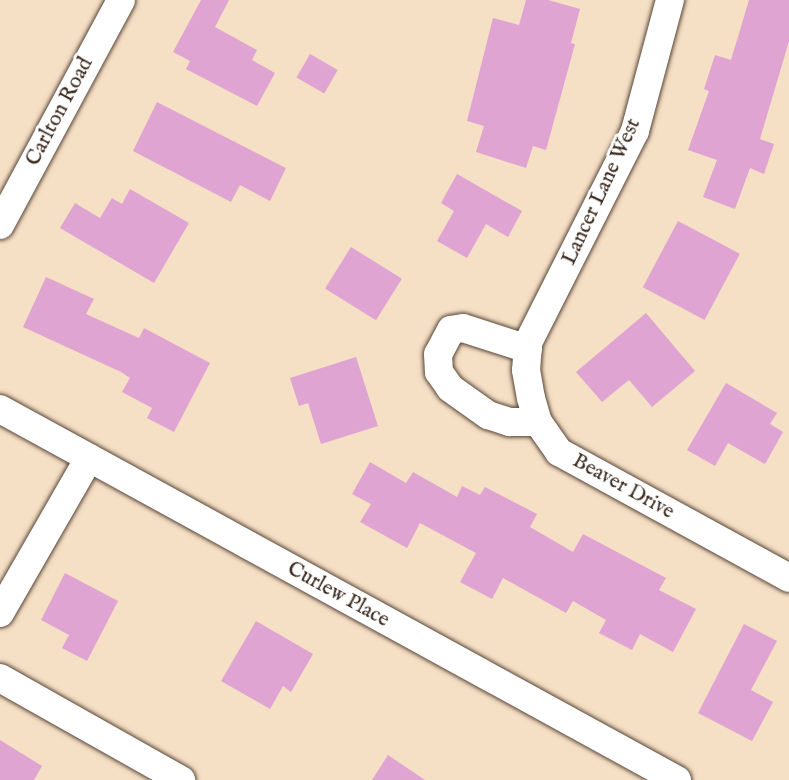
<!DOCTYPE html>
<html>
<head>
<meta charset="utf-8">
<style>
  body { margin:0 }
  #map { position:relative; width:789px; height:780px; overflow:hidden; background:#f5dfc5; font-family:"IM FELL English",serif }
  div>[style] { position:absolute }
  .building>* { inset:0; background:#dfa4d2; transform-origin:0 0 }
  .roads { filter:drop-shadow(0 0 2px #574537) drop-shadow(0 0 2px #574537) }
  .minor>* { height:28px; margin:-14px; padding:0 14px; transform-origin:14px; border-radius:14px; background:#fff }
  span { translate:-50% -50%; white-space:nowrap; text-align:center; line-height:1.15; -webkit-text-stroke:6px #fff; paint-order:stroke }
  .street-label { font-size:21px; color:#3b2a1e }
</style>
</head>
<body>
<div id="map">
  <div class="building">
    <i style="clip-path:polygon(201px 0,229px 0,215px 27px,257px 50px,252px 60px,275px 73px,257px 106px,186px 69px,190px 61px,173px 52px)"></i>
    <i style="clip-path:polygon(526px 0,548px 0,580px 9px,571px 43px,575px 44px,546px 150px,533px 146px,526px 168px,476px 152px,484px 126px,467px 121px,493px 18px,519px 25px)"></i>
    <i style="clip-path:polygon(749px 0,789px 0,789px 41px,760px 139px,774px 144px,764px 174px,750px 168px,735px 209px,703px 197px,717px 160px,688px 150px,709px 91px,704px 89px,715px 55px,731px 60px)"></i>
    <i style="left:310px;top:54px;width:32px;height:27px;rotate:30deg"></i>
    <i style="clip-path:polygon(157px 102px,286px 168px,270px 201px,240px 185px,231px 202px,133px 151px)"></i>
    <i style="clip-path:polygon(457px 174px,522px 211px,508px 237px,486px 224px,467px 258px,437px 241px,454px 211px,441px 203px)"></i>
    <i style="clip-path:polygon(130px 189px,189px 223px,154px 283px,60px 228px,75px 203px,100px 218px,112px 198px,122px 204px)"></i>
    <i style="left:678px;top:221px;width:70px;height:75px;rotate:28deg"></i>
    <i style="left:351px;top:247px;width:60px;height:49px;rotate:32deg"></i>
    <i style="clip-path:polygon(46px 277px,94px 299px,86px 314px,139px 338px,144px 328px,210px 363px,174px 432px,147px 418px,152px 408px,122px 392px,130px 378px,121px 372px,23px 327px)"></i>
    <i style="clip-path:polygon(646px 313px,695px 371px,652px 407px,629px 380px,602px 402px,576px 372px)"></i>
    <i style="clip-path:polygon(356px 357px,378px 426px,321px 444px,308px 403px,299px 406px,290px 378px)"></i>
    <i style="clip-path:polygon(726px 383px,777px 413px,770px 424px,783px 432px,765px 464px,728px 443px,715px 466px,687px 450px)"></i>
    <i style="clip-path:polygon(370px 462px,406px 483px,413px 472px,457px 497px,462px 486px,480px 495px,485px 487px,537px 514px,530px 527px,573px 552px,583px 534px,666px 578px,659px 590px,696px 609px,673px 652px,640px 634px,632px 650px,599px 633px,606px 620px,573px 601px,566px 613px,503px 578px,492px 599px,460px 582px,476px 553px,420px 523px,407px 548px,360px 522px,371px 504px,352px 494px)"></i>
    <i style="clip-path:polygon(65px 573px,118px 601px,87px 661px,62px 648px,69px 635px,41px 620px)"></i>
    <i style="clip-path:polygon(256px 621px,313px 654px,291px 692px,283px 686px,270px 709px,221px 681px)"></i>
    <i style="clip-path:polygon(744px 624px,777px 641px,751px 690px,773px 702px,752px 741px,698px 713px)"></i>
    <i style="clip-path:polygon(0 740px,42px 766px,34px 780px,0 780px)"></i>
    <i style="clip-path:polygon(388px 755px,425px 780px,372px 780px)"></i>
  </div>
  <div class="roads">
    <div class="minor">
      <i style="left:670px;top:0;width:136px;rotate:105deg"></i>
      <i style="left:635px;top:131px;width:237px;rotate:116.8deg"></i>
      <i style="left:528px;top:343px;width:27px;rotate:94deg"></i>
      <i style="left:526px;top:370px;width:28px;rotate:80deg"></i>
      <i style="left:531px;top:398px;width:25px;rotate:74deg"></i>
      <i style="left:538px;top:422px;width:37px;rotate:55deg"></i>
      <i style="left:559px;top:452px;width:262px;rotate:28.7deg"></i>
      <i style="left:0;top:225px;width:255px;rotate:-61.7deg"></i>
      <i style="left:528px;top:349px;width:68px;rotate:-162.1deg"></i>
      <i style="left:463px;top:328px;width:12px;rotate:171deg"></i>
      <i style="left:451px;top:330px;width:27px;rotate:118deg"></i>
      <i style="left:438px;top:354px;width:18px;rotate:87deg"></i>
      <i style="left:439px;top:372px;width:19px;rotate:55deg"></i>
      <i style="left:450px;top:388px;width:47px;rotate:35.4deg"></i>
      <i style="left:488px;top:415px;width:23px;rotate:18deg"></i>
      <i style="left:510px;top:422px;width:28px"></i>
      <i style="left:0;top:409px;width:772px;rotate:28.72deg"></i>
      <i style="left:0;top:613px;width:179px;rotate:-60.1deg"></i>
      <i style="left:0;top:678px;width:208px;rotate:29.4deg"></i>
    </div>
  </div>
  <div class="street-label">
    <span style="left:60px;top:112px;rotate:-62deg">Carlton Road</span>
    <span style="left:602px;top:192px;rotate:-65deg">Lancer Lane West</span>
    <span style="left:623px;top:487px;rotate:29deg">Beaver Drive</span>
    <span style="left:338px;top:595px;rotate:29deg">Curlew Place</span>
  </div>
</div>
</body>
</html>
